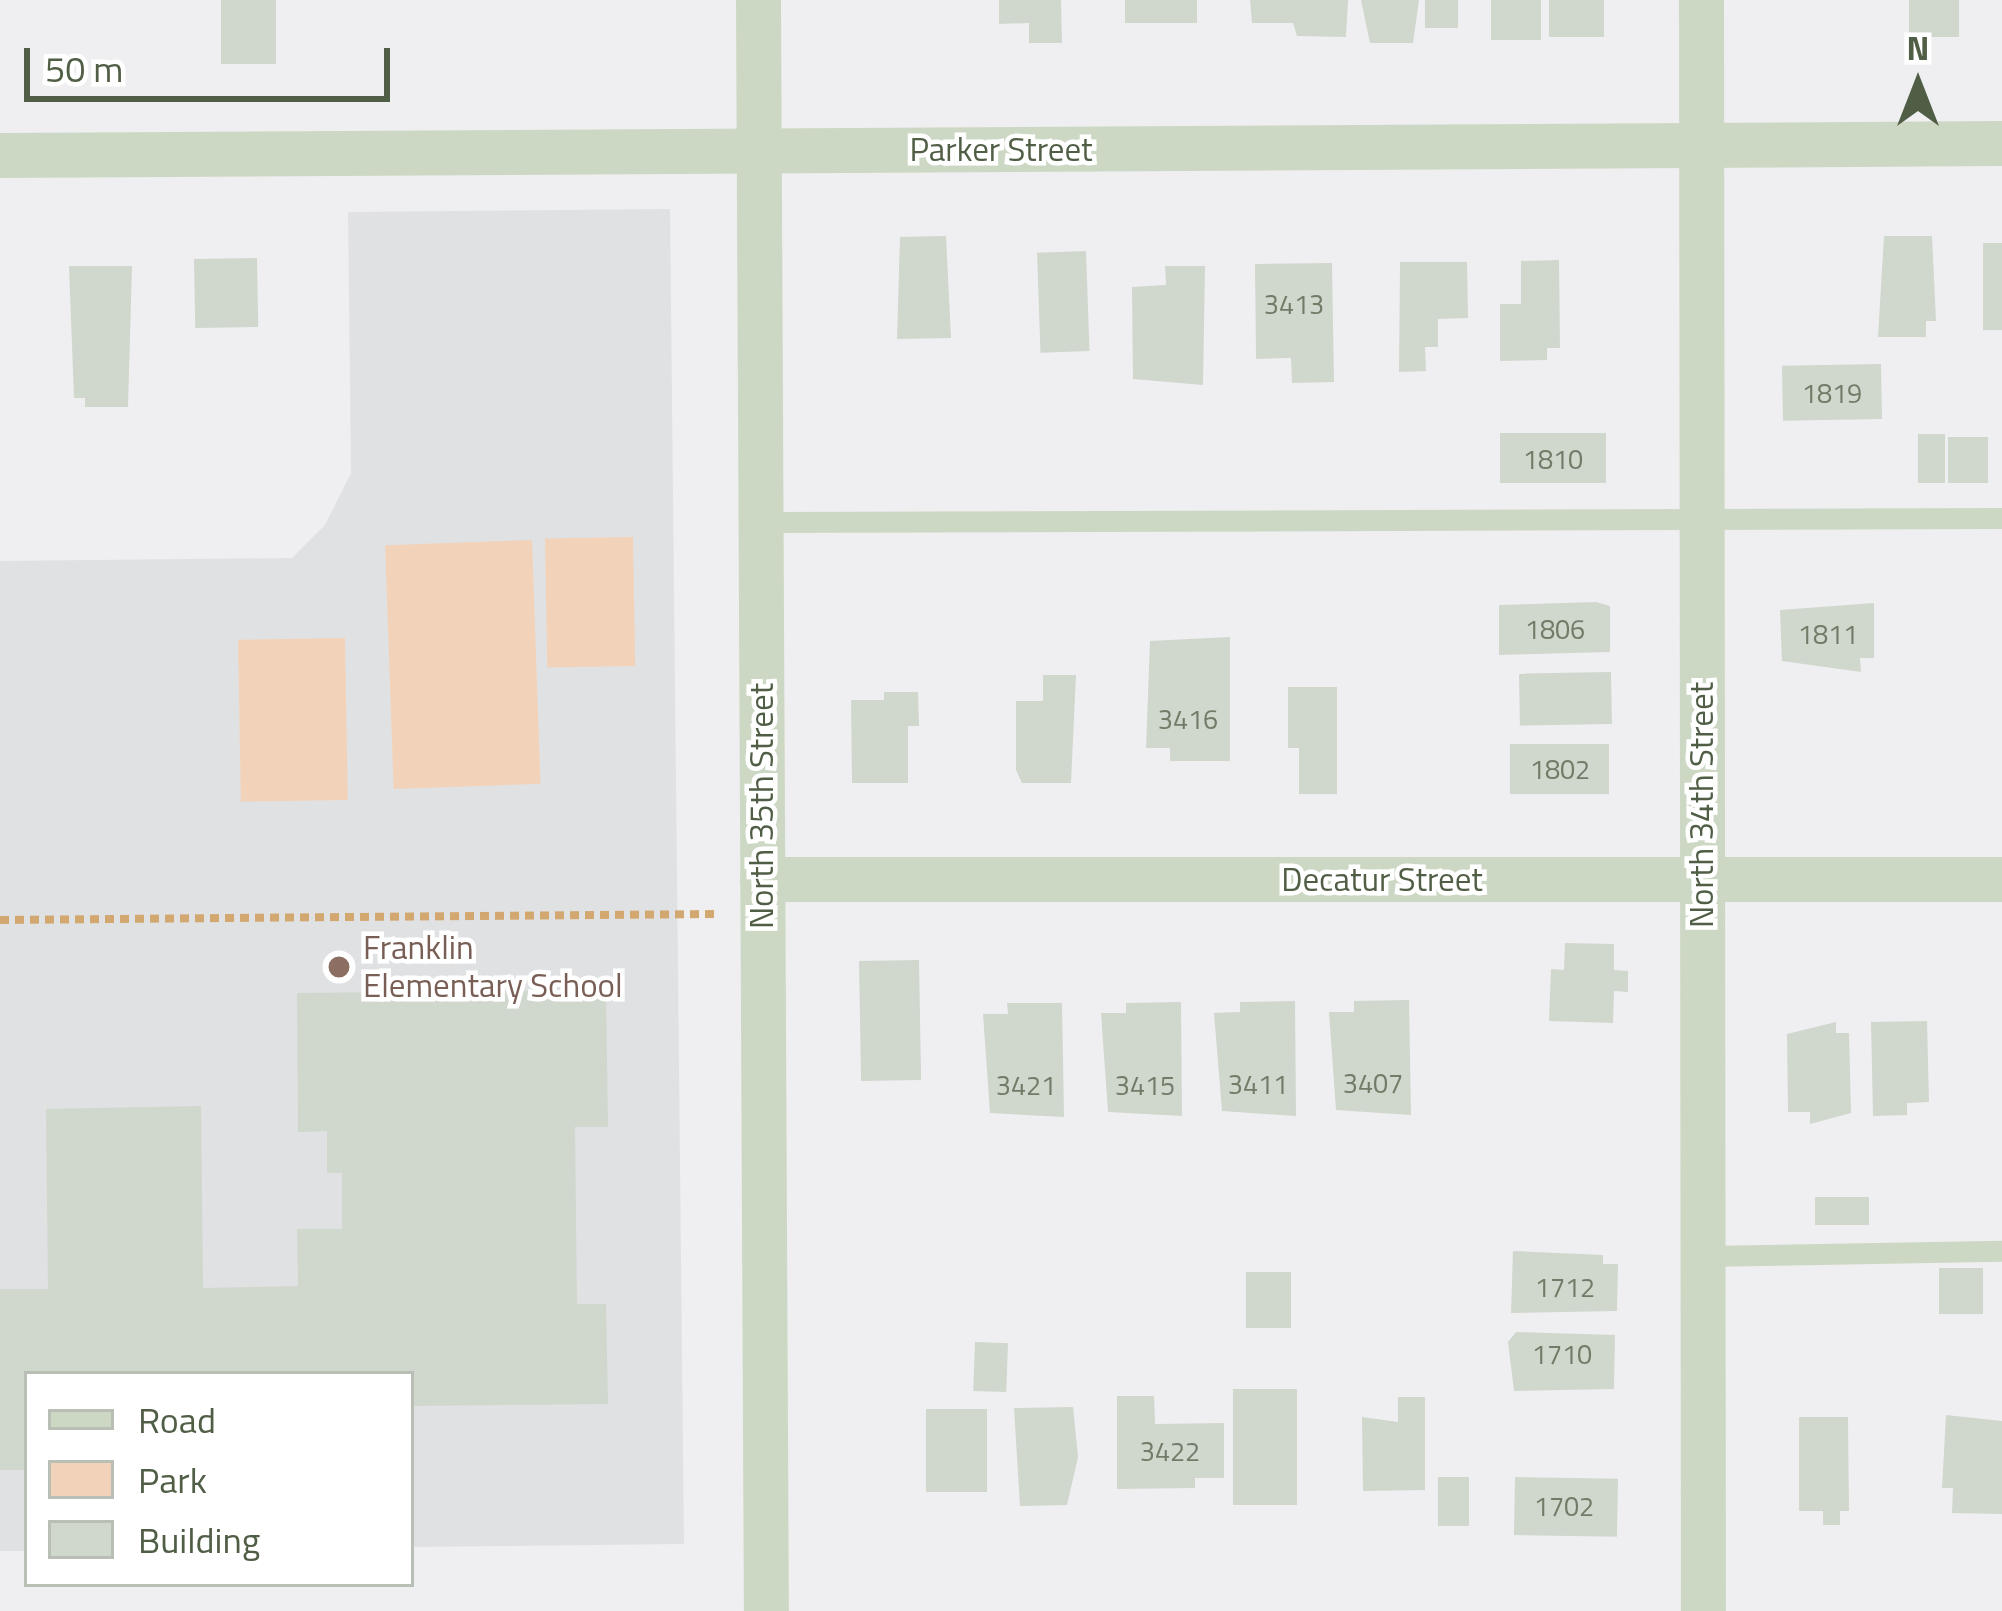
<!DOCTYPE html>
<html>
<head>
<meta charset="utf-8">
<style>
  body { margin:0 }
  #map { position:relative; width:2002px; height:1611px; overflow:hidden; background:#efeff2; font-family:"Titillium Web",sans-serif }
  div>[style] { position:absolute }
  .education>* { inset:0; background:#e0e1e3 }
  .green>* { inset:0; background:#f2d3ba; transform-origin:0 0 }
  .building>* { inset:0; background:#d0d7cd; transform-origin:0 0 }
  .path>* { height:8px; margin-top:-4px; transform-origin:0; background:repeating-linear-gradient(90deg,#d2a870 0 9px,transparent 0 15px) }
  .service>* { height:21px; margin:-10.5px; padding:0 10.5px; transform-origin:10.5px; border-radius:10.5px; background:#cdd8c4 }
  .minor>* { height:45px; margin:-22.5px; padding:0 22.5px; transform-origin:22.5px; border-radius:22.5px; background:#cdd8c4 }
  .dots>* { width:33px; height:33px; translate:-50% -50%; box-sizing:border-box; border:6px solid #fff; border-radius:50% }
  span { translate:-50% -50%; white-space:nowrap; text-align:center; line-height:1.15; -webkit-text-stroke:9px #fff; paint-order:stroke }
  .number-label { font-size:27px; color:#717c68 }
  .number-label span { -webkit-text-stroke-width:0 }
  .street-label { font-size:33px; color:#515e46 }
  .education-label { font-size:33px; color:#785e54 }
  .left { translate:0 -50%; text-align:left }
  .legend { position:absolute; left:24px; top:1371px; width:390px; height:216px; box-sizing:border-box; background:#fff; border:3px solid #b9bfb5; margin:0; padding:15px 21px; list-style:none; font-size:36px; color:#515e46 }
  .legend li { display:flex; align-items:center; gap:24px; height:60px }
  .legend b { width:60px; border:3px solid #b9bfb5 }
  .north { position:absolute; left:1858px; top:24px; width:120px; height:120px; -webkit-text-stroke:9px #fff; paint-order:stroke; rotate:0deg; font-size:33px; font-weight:700; line-height:48px; text-align:center; color:#515e46 }
  .north::after { content:''; display:block; margin:auto; width:42px; height:54px; background:#515e46; clip-path:polygon(50% 0,100% 100%,50% 72%,0 100%) }
  .scale { position:absolute; left:24px; top:48px; width:366px; height:54px; box-sizing:border-box; border:6px solid #515e46; border-top:0; padding-left:15px; font-size:36px; line-height:42px; white-space:nowrap; color:#515e46; -webkit-text-stroke:9px #fff; paint-order:stroke }
</style>
</head>
<body>
<div id="map">
  <div class="education">
    <i style="clip-path:polygon(670px 209px,684px 1544px,411px 1547px,411px 1374px,27px 1374px,27px 1551px,0 1551px,0 561px,292px 558px,325px 525px,351px 473px,348px 212px)"></i>
  </div>
  <div class="green">
    <i style="left:633px;top:537px;width:129px;height:88px;rotate:89deg"></i>
    <i style="left:532px;top:540px;width:244px;height:147px;rotate:88deg"></i>
    <i style="left:345px;top:638px;width:162px;height:107px;rotate:89deg"></i>
  </div>
  <div class="building">
    <i style="left:221px;top:0;width:55px;height:64px"></i>
    <i style="clip-path:polygon(999px 0,1061px 0,1062px 43px,1029px 43px,1029px 23px,999px 24px)"></i>
    <i style="left:1125px;top:0;width:72px;height:23px"></i>
    <i style="clip-path:polygon(1250px 0,1348px 0,1346px 37px,1297px 36px,1293px 23px,1252px 23px)"></i>
    <i style="clip-path:polygon(1361px 0,1419px 0,1413px 43px,1370px 43px)"></i>
    <i style="left:1425px;top:0;width:33px;height:28px"></i>
    <i style="left:1491px;top:0;width:50px;height:40px"></i>
    <i style="left:1549px;top:0;width:55px;height:37px"></i>
    <i style="left:1909px;top:0;width:50px;height:37px"></i>
    <i style="clip-path:polygon(946px 236px,951px 338px,897px 339px,900px 237px)"></i>
    <i style="clip-path:polygon(1884px 236px,1932px 236px,1936px 321px,1926px 321px,1926px 337px,1878px 337px)"></i>
    <i style="left:1983px;top:243px;width:19px;height:87px"></i>
    <i style="left:1086px;top:251px;width:100px;height:49px;rotate:88deg"></i>
    <i style="left:257px;top:258px;width:69px;height:63px;rotate:89deg"></i>
    <i style="clip-path:polygon(1559px 260px,1560px 348px,1547px 348px,1547px 360px,1500px 361px,1500px 304px,1521px 304px,1521px 261px)"></i>
    <i style="clip-path:polygon(1400px 262px,1467px 262px,1468px 318px,1438px 319px,1438px 347px,1425px 347px,1426px 371px,1399px 372px)"></i>
    <i style="clip-path:polygon(1332px 263px,1334px 382px,1292px 383px,1291px 358px,1256px 359px,1255px 264px)"></i>
    <i style="clip-path:polygon(69px 266px,132px 266px,128px 407px,85px 407px,85px 398px,74px 398px)"></i>
    <i style="clip-path:polygon(1165px 266px,1205px 266px,1203px 385px,1133px 379px,1132px 287px,1166px 285px)"></i>
    <i style="left:1881px;top:364px;width:55px;height:99px;rotate:89deg"></i>
    <i style="left:1606px;top:433px;width:50px;height:106px;rotate:90deg"></i>
    <i style="left:1918px;top:434px;width:27px;height:49px"></i>
    <i style="left:1948px;top:437px;width:40px;height:46px"></i>
    <i style="clip-path:polygon(1596px 602px,1610px 606px,1610px 652px,1499px 655px,1499px 605px)"></i>
    <i style="clip-path:polygon(1874px 603px,1874px 658px,1860px 658px,1861px 672px,1782px 661px,1780px 610px)"></i>
    <i style="clip-path:polygon(1230px 637px,1230px 761px,1170px 761px,1170px 748px,1146px 748px,1150px 641px)"></i>
    <i style="left:1611px;top:672px;width:52px;height:92px;rotate:89deg"></i>
    <i style="clip-path:polygon(1043px 675px,1076px 675px,1071px 783px,1022px 783px,1016px 770px,1016px 701px,1043px 701px)"></i>
    <i style="clip-path:polygon(1288px 687px,1337px 687px,1337px 794px,1299px 794px,1299px 748px,1288px 748px)"></i>
    <i style="clip-path:polygon(884px 692px,918px 692px,919px 726px,908px 726px,908px 783px,852px 783px,851px 700px,884px 700px)"></i>
    <i style="left:1609px;top:744px;width:50px;height:99px;rotate:90deg"></i>
    <i style="clip-path:polygon(1565px 943px,1614px 944px,1614px 970px,1628px 971px,1628px 992px,1614px 991px,1613px 1023px,1549px 1021px,1551px 969px,1564px 970px)"></i>
    <i style="left:919px;top:960px;width:120px;height:60px;rotate:89deg"></i>
    <i style="clip-path:polygon(606px 990px,608px 1127px,575px 1127px,577px 1304px,606px 1304px,608px 1404px,411px 1406px,411px 1374px,27px 1374px,27px 1470px,0 1470px,0 1289px,48px 1289px,46px 1109px,201px 1106px,203px 1288px,298px 1286px,297px 1229px,342px 1229px,342px 1173px,327px 1173px,327px 1131px,298px 1132px,297px 993px)"></i>
    <i style="clip-path:polygon(1409px 1000px,1411px 1115px,1336px 1110px,1329px 1012px,1354px 1012px,1354px 1001px)"></i>
    <i style="clip-path:polygon(1295px 1001px,1296px 1116px,1222px 1111px,1214px 1013px,1240px 1012px,1240px 1002px)"></i>
    <i style="clip-path:polygon(1181px 1002px,1182px 1116px,1108px 1112px,1101px 1013px,1126px 1013px,1126px 1003px)"></i>
    <i style="clip-path:polygon(1007px 1003px,1062px 1003px,1064px 1117px,990px 1113px,983px 1014px,1008px 1014px)"></i>
    <i style="clip-path:polygon(1927px 1021px,1929px 1102px,1907px 1103px,1907px 1115px,1873px 1116px,1871px 1022px)"></i>
    <i style="clip-path:polygon(1836px 1022px,1836px 1033px,1849px 1033px,1851px 1113px,1810px 1124px,1810px 1112px,1788px 1112px,1787px 1034px)"></i>
    <i style="left:1815px;top:1197px;width:54px;height:28px"></i>
    <i style="clip-path:polygon(1513px 1251px,1603px 1255px,1603px 1264px,1618px 1264px,1617px 1311px,1511px 1313px)"></i>
    <i style="left:1939px;top:1268px;width:44px;height:46px"></i>
    <i style="left:1246px;top:1272px;width:45px;height:56px"></i>
    <i style="clip-path:polygon(1516px 1332px,1615px 1335px,1614px 1389px,1514px 1391px,1508px 1342px)"></i>
    <i style="left:975px;top:1342px;width:33px;height:49px;rotate:2deg"></i>
    <i style="left:1233px;top:1389px;width:64px;height:116px"></i>
    <i style="clip-path:polygon(1117px 1396px,1154px 1396px,1155px 1424px,1224px 1423px,1224px 1478px,1195px 1478px,1195px 1488px,1117px 1489px)"></i>
    <i style="clip-path:polygon(1398px 1397px,1425px 1397px,1425px 1490px,1363px 1491px,1362px 1417px,1398px 1422px)"></i>
    <i style="clip-path:polygon(1073px 1407px,1078px 1457px,1067px 1505px,1020px 1506px,1014px 1408px)"></i>
    <i style="left:987px;top:1409px;width:83px;height:61px;rotate:90deg"></i>
    <i style="clip-path:polygon(1946px 1415px,2002px 1421px,2002px 1514px,1952px 1513px,1953px 1488px,1942px 1488px)"></i>
    <i style="clip-path:polygon(1799px 1417px,1848px 1417px,1849px 1511px,1840px 1511px,1840px 1525px,1823px 1525px,1823px 1511px,1799px 1511px)"></i>
    <i style="left:1438px;top:1477px;width:31px;height:49px"></i>
    <i style="left:1515px;top:1477px;width:103px;height:58px;rotate:1deg"></i>
  </div>
  <div class="path">
    <i style="left:0;top:920px;width:718px;rotate:-0.48deg"></i>
  </div>
  <div class="service">
    <i style="left:760px;top:522px;width:1242px;rotate:-0.18deg"></i>
    <i style="left:1703px;top:1256px;width:299px;rotate:-1deg"></i>
  </div>
  <div class="minor">
    <i style="left:758px;top:0;width:1611px;rotate:89.72deg"></i>
    <i style="left:1701px;top:0;width:1611px;rotate:89.93deg"></i>
    <i style="left:0;top:155px;width:2002px;rotate:-0.34deg"></i>
    <i style="left:762px;top:879px;width:1240px"></i>
  </div>
  <div class="dots">
    <i style="left:339px;top:967px;background:#8d6e63"></i>
  </div>
  <div class="number-label">
    <span style="left:1294px;top:304px">3413</span>
    <span style="left:1832px;top:393px">1819</span>
    <span style="left:1553px;top:459px">1810</span>
    <span style="left:1555px;top:629px">1806</span>
    <span style="left:1828px;top:634px">1811</span>
    <span style="left:1188px;top:719px">3416</span>
    <span style="left:1560px;top:769px">1802</span>
    <span style="left:1373px;top:1083px">3407</span>
    <span style="left:1258px;top:1084px">3411</span>
    <span style="left:1026px;top:1085px">3421</span>
    <span style="left:1145px;top:1085px">3415</span>
    <span style="left:1565px;top:1287px">1712</span>
    <span style="left:1562px;top:1354px">1710</span>
    <span style="left:1170px;top:1451px">3422</span>
    <span style="left:1564px;top:1506px">1702</span>
  </div>
  <div class="street-label">
    <span style="left:1001px;top:150px">Parker Street</span>
    <span style="left:1702px;top:805px;rotate:-90deg">North 34th Street</span>
    <span style="left:762px;top:806px;rotate:-90deg">North 35th Street</span>
    <span style="left:1382px;top:880px">Decatur Street</span>
  </div>
  <div class="education-label">
    <span class="left" style="left:363px;top:967px">Franklin<br>Elementary School</span>
  </div>
  <ul class="legend">
  <li><b style="height:15px;background:#cdd8c4"></b>Road</li>
  <li><b style="height:33px;background:#f2d3ba"></b>Park</li>
  <li><b style="height:33px;background:#d0d7cd"></b>Building</li>
  </ul>
  <div class="north">N</div>
  <div class="scale">50 m</div>
</div>
</body>
</html>
